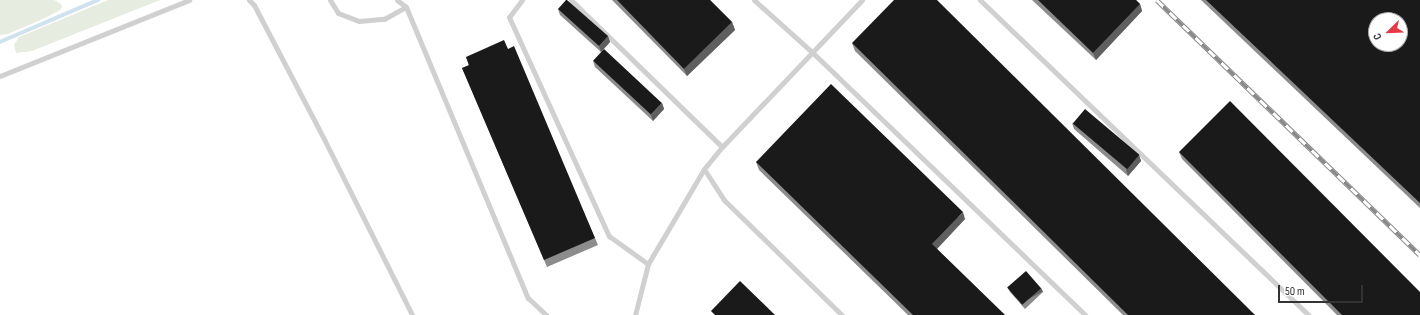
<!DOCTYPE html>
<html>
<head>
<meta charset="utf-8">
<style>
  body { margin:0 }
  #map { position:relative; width:1420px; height:315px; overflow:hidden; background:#fff; font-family:"Sofia Sans Condensed",sans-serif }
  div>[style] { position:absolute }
  .green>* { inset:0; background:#e6ecdf }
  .stream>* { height:3.5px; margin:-1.75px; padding:0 1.75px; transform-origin:1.75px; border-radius:1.75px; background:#cfe2ee }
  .lane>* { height:5px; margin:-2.5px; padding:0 2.5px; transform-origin:2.5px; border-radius:2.5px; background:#d0d0d0 }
  .rail>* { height:4.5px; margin-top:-2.25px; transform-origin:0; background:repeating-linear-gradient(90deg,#fff 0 9px,#888 0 18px); box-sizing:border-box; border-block:1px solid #888 }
  .wall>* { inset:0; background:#8c8c8c }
  .shaded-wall>* { inset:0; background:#5f5f5f; transform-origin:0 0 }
  .building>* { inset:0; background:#1a1a1a; transform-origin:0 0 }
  span { translate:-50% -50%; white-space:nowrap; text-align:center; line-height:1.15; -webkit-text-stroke:4px #fff; paint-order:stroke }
  .north { position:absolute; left:1368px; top:12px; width:40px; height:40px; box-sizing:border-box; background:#fff; border:1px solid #adadad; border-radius:50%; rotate:247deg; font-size:11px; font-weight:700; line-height:16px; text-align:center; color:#333 }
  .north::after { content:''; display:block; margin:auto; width:14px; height:18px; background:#e63946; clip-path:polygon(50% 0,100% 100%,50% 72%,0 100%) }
  .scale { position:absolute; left:1278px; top:285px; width:85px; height:18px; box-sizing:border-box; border:2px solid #333; border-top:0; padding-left:5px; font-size:12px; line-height:14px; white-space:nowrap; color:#333; -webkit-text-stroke:3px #fff; paint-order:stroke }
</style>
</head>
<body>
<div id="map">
  <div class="green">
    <i style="clip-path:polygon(0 0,54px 0,61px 4px,62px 7px,60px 10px,45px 18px,8px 34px,0 35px)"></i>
    <i style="clip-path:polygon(108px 0,160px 0,32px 51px,16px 53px,14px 45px,19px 37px)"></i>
  </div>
  <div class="stream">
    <i style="left:0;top:42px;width:107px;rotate:-23.2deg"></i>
  </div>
  <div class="lane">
    <i style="left:249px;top:0;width:7px;rotate:45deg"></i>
    <i style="left:254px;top:5px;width:153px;rotate:62.4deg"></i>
    <i style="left:325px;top:141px;width:195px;rotate:63.4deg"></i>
    <i style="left:330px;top:0;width:15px;rotate:58deg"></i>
    <i style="left:338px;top:13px;width:22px;rotate:21deg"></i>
    <i style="left:359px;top:21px;width:25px;rotate:-5deg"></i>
    <i style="left:384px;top:19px;width:25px;rotate:-29deg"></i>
    <i style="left:397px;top:0;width:11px;rotate:38deg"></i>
    <i style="left:406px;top:7px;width:316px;rotate:67.3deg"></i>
    <i style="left:528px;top:298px;width:25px;rotate:43deg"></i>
    <i style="left:522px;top:0;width:21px;rotate:127deg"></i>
    <i style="left:509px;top:17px;width:241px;rotate:65.5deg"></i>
    <i style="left:609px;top:236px;width:48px;rotate:35.7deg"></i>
    <i style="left:571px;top:0;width:211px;rotate:44.2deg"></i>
    <i style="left:754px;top:0;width:78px;rotate:41.9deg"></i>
    <i style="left:812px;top:52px;width:379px;rotate:43.9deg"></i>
    <i style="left:980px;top:0;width:455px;rotate:43.8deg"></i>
    <i style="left:0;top:76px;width:204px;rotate:-21.9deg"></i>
    <i style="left:704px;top:169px;width:37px;rotate:57deg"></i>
    <i style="left:724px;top:200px;width:165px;rotate:44.3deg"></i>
    <i style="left:635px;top:315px;width:53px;rotate:-75.7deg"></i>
    <i style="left:648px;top:264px;width:110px;rotate:-59.5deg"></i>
    <i style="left:704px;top:169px;width:28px;rotate:-51deg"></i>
    <i style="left:722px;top:147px;width:203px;rotate:-46.4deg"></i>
  </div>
  <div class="rail">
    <i style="left:1157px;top:0;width:366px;rotate:44.1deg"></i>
  </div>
  <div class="wall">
    <i style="clip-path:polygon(612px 0,710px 0,732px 22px,735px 30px,687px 76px)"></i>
    <i style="clip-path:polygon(1032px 0,1136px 0,1140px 4px,1142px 11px,1096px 60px)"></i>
    <i style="clip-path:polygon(1201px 0,1420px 0,1420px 208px)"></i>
    <i style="clip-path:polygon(558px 9px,608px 36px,610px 42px,601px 52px,560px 15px)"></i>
    <i style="clip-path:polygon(852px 43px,1255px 315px,1123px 315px,855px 51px)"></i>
    <i style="clip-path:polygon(508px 49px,595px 238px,598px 245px,547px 267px,462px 68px,469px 66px,466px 57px)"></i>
    <i style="clip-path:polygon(593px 61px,662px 103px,664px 109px,653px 121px,595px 67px)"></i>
    <i style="clip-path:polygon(1072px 123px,1139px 155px,1141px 161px,1128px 176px,1074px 129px)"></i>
    <i style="clip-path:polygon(1179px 152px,1420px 315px,1337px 315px,1182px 159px)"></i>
    <i style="clip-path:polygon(756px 162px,965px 219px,937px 249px,1005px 315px,908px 315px,759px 170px)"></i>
    <i style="clip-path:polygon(1008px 288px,1041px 288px,1043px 292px,1025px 309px,1010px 292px)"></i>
  </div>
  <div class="shaded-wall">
    <i style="clip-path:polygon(1140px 4px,1142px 11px,1096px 60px,1093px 53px)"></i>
    <i style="clip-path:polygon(732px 22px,735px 30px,687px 76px,684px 69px)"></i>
    <i style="clip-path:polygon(608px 36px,610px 42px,601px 52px,599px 46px)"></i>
    <i style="clip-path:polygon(662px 103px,664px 109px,653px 121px,651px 115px)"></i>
    <i style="clip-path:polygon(1139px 155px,1141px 161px,1128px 176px,1126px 170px)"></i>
    <i style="clip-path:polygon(963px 212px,965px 219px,934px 252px,932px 244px)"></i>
    <i style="left:1041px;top:288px;width:4px;height:25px;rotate:63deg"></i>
  </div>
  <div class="building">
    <i style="clip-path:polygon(566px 0,567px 0,608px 36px,599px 46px,558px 9px)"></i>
    <i style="clip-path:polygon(617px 0,710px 0,732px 22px,684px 69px)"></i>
    <i style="clip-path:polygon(894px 0,937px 0,1255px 315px,1128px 315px,852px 43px)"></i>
    <i style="clip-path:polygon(1038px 0,1136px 0,1140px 4px,1093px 53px)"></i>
    <i style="clip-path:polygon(evenodd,1206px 0,1420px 0,1420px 203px,1206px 0,1376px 20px,1400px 20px,1400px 44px,1376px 44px,1376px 20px)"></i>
    <i style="clip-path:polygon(504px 40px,508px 49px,514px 46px,595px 238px,544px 260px,462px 68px,469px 65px,466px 57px)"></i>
    <i style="left:604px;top:49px;width:79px;height:16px;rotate:43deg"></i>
    <i style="clip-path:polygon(831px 84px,963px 212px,932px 244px,1005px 315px,913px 315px,756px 162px)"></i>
    <i style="clip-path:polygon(1230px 101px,1420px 292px,1420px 315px,1342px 315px,1179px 152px)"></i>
    <i style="left:1085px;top:109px;width:71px;height:19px;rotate:40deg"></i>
    <i style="left:1026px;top:271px;width:23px;height:25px;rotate:49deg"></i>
    <i style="clip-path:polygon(740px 281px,775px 315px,715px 315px,711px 311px)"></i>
  </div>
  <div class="north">С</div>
  <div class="scale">50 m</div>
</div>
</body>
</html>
